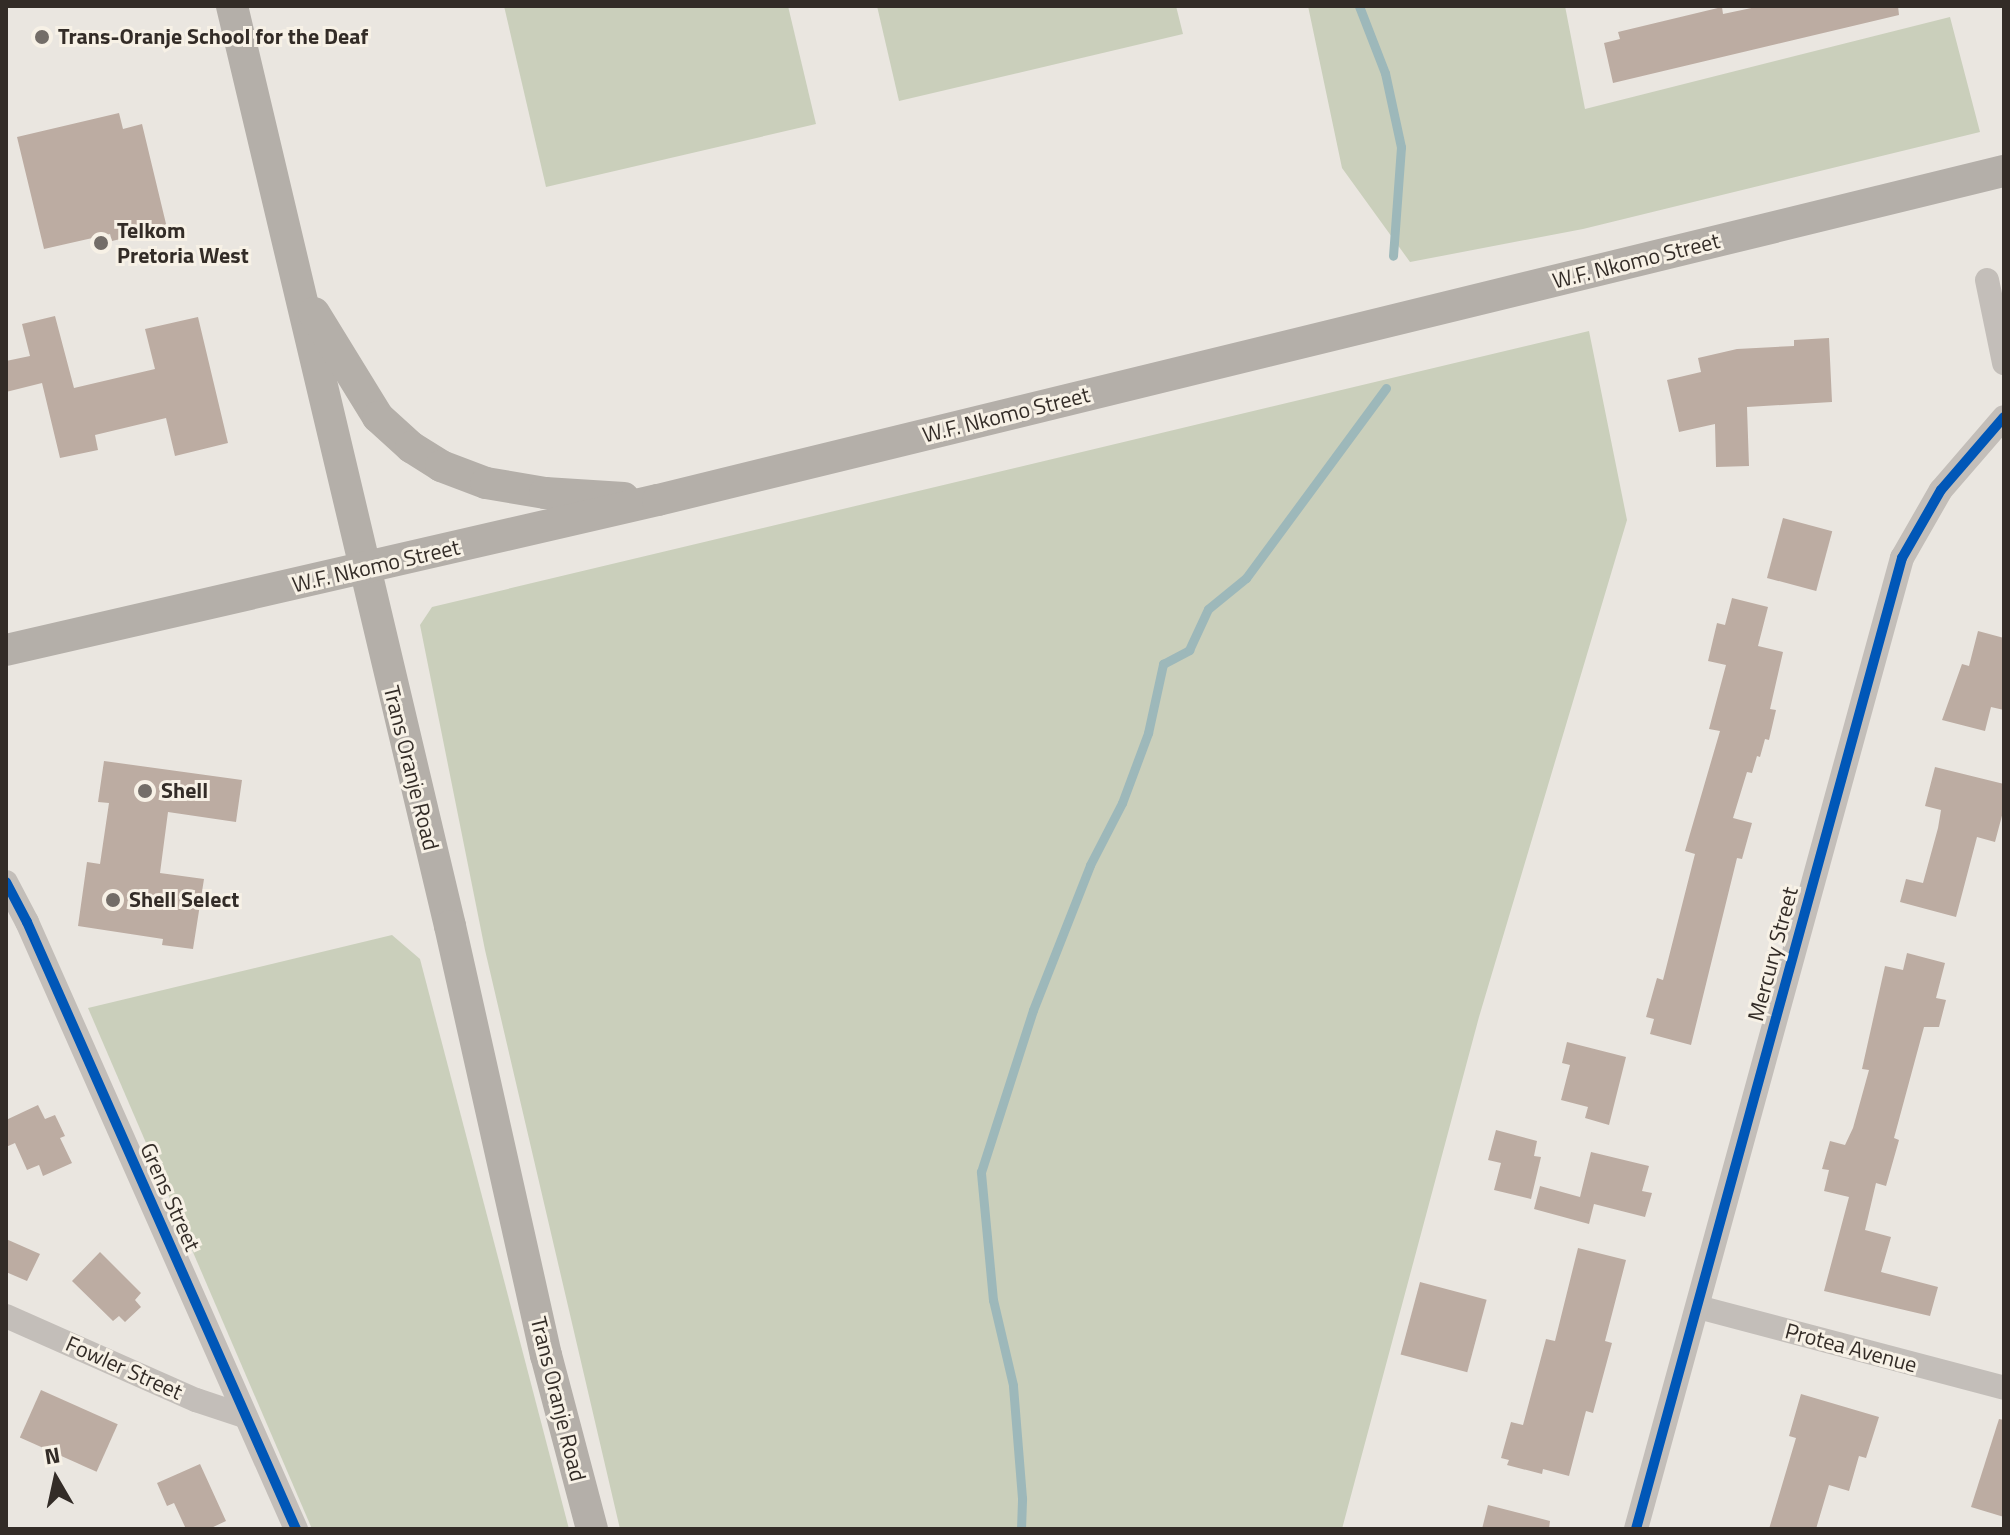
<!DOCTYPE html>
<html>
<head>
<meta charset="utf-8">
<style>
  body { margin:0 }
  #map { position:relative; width:2010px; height:1535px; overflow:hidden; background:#eae6e0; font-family:"Titillium Web",sans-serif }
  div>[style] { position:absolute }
  .green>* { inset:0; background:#cacfbb }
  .stream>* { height:9px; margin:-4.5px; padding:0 4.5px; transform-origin:4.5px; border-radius:4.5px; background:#9db8ba }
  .building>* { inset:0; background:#bcaca2; transform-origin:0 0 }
  .street>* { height:24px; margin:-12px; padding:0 12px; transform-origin:12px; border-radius:12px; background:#c3beb9 }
  .secondary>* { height:32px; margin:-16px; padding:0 16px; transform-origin:16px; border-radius:16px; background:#b4afa9 }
  .cycleway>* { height:10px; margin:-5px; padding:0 5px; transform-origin:5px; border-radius:5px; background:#0057b8 }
  .dots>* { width:22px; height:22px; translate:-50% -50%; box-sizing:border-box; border:4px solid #f7f1e6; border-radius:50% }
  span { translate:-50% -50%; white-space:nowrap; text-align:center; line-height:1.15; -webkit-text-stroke:6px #f7f1e6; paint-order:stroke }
  .poi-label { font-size:22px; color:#332c27; font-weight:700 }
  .left { translate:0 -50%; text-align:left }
  .street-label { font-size:22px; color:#332c27 }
  .frame { position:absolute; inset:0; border:8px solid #332c27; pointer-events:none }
  .north { position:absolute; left:16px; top:1439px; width:80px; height:80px; -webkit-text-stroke:6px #f7f1e6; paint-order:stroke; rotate:351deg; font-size:22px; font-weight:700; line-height:32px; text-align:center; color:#332c27 }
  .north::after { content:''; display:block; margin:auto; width:28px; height:36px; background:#332c27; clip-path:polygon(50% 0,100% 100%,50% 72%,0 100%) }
</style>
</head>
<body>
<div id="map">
  <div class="green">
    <i style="clip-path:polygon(504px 6px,788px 6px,816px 124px,546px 187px)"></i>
    <i style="clip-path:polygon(877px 6px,1176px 6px,1183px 34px,899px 101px)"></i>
    <i style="clip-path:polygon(1308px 6px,1565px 6px,1585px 109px,1950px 17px,1980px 132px,1583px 229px,1410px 262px,1342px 168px)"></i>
    <i style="clip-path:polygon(1589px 331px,1627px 520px,1479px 1017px,1342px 1529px,620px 1529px,485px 950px,420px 625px,432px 607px)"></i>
    <i style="clip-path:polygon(392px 935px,420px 959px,569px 1529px,312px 1529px,88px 1008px)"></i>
  </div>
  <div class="stream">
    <i style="left:1359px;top:6px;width:72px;rotate:68.8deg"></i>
    <i style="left:1385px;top:73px;width:76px;rotate:77.8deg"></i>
    <i style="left:1401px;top:147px;width:109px;rotate:94.2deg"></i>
    <i style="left:1021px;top:1529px;width:31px;rotate:-88deg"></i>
    <i style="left:1022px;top:1498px;width:113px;rotate:-94.6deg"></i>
    <i style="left:1013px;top:1385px;width:87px;rotate:-103.2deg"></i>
    <i style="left:993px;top:1300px;width:129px;rotate:-95.4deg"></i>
    <i style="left:981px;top:1172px;width:170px;rotate:-72.2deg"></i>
    <i style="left:1033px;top:1010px;width:156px;rotate:-68.5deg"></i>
    <i style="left:1090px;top:865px;width:70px;rotate:-62.7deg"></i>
    <i style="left:1122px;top:803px;width:75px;rotate:-69.6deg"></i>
    <i style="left:1148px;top:733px;width:71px;rotate:-77.7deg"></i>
    <i style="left:1163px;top:664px;width:30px;rotate:-28deg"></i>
    <i style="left:1189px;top:650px;width:45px;rotate:-65.1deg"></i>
    <i style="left:1208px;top:609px;width:49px;rotate:-39.2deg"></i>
    <i style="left:1246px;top:578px;width:236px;rotate:-53.6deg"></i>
  </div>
  <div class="building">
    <i style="clip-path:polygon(1761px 6px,1898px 6px,1899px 15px,1613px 83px,1604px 43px,1620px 39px,1618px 32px,1722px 7px,1723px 14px)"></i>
    <i style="clip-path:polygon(119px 113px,123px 129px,142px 124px,167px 228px,112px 241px,110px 234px,44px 249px,17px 137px)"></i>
    <i style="clip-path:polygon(55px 316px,74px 388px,155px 369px,145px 329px,198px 317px,228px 443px,175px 456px,166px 418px,95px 435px,98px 450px,60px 458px,42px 383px,6px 392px,6px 361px,30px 356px,22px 324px)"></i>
    <i style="clip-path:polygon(1829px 338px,1832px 402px,1747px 407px,1749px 466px,1716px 467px,1715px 424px,1679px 432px,1667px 380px,1701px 372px,1698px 358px,1737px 349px,1794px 346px,1794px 340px)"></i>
    <i style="left:1783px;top:518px;width:51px;height:62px;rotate:15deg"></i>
    <i style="clip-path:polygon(1732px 598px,1768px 607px,1758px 646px,1783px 652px,1770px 709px,1776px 710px,1769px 740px,1765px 739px,1760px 757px,1757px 756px,1752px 773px,1747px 772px,1733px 818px,1752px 823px,1742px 859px,1737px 858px,1691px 1045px,1650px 1034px,1654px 1019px,1646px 1017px,1657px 978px,1663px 980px,1695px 854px,1685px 851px,1720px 731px,1709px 729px,1726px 665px,1708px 661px,1717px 623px,1725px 625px)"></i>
    <i style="clip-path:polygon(1978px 631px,2004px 638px,2004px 710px,1991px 707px,1985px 731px,1942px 720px,1962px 664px,1969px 666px)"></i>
    <i style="clip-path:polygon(104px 761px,242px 780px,236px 822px,168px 812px,160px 873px,204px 879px,193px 949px,162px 945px,163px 939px,78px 926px,87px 862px,100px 864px,109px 803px,98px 802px)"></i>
    <i style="clip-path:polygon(1935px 767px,2004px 784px,2004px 808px,1995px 842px,1977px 837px,1956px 917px,1900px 902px,1906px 879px,1923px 883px,1938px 828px,1941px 810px,1925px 806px)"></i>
    <i style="clip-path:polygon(1907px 953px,1945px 963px,1936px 998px,1946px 1000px,1939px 1027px,1924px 1027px,1894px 1138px,1899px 1140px,1886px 1186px,1876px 1183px,1865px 1230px,1891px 1237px,1881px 1272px,1938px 1287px,1930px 1316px,1824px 1291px,1849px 1197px,1824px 1191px,1829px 1170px,1822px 1169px,1830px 1141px,1845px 1145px,1853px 1128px,1869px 1070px,1862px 1069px,1885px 966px,1903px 970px)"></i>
    <i style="clip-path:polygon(1567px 1042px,1626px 1057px,1609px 1125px,1585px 1118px,1588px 1107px,1561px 1100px,1570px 1065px,1562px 1063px)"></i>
    <i style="clip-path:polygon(38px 1105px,45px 1119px,55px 1115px,65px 1136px,60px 1138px,72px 1163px,43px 1176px,39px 1165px,27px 1170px,15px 1143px,6px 1147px,6px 1120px)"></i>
    <i style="clip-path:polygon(1496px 1130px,1537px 1141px,1534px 1156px,1541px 1157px,1531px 1199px,1494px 1190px,1501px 1163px,1488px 1160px)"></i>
    <i style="clip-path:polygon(1591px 1152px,1649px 1166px,1642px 1191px,1652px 1193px,1645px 1217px,1594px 1204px,1589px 1224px,1534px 1209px,1540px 1186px,1580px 1197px)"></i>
    <i style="clip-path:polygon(6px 1239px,40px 1254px,27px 1281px,6px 1272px)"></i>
    <i style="clip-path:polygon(1578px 1248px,1626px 1260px,1605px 1341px,1612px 1343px,1593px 1413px,1586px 1411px,1569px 1476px,1543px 1469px,1542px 1474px,1507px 1465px,1509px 1460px,1501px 1458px,1511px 1422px,1523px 1425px,1546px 1339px,1555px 1341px)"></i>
    <i style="clip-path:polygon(100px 1252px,141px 1293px,135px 1300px,141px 1307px,125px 1322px,119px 1316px,113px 1321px,72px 1281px)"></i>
    <i style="left:1420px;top:1282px;width:69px;height:75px;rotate:15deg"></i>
    <i style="left:41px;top:1390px;width:84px;height:52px;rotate:24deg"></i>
    <i style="clip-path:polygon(1801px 1394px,1879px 1417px,1866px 1458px,1859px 1456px,1849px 1491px,1829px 1485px,1816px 1529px,1769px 1529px,1796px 1438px,1789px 1436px)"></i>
    <i style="clip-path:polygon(1999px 1419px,2004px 1420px,2004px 1517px,1971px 1507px)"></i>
    <i style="clip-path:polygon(200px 1464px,226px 1521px,209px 1529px,186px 1529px,174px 1503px,167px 1506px,157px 1483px)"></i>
    <i style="clip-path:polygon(1488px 1505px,1550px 1521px,1549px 1529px,1482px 1529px)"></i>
  </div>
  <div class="street">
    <i style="left:1987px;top:280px;width:85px;rotate:78.4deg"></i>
    <i style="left:6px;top:882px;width:45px;rotate:62.3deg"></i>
    <i style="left:27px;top:922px;width:664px;rotate:66.1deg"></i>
    <i style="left:1698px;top:1307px;width:317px;rotate:14.8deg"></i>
    <i style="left:6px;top:1316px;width:208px;rotate:23.9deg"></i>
    <i style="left:196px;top:1400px;width:51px;rotate:18.4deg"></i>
    <i style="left:1636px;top:1529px;width:1007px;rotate:-74.68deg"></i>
    <i style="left:1902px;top:558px;width:78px;rotate:-60.2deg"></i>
    <i style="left:1941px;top:490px;width:96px;rotate:-49.2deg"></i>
  </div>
  <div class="secondary">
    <i style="left:232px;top:6px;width:945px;rotate:76.67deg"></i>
    <i style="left:450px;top:926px;width:440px;rotate:77.4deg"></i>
    <i style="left:546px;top:1355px;width:180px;rotate:75.2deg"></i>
    <i style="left:314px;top:313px;width:122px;rotate:58.4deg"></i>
    <i style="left:378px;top:417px;width:45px;rotate:42.3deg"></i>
    <i style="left:411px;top:447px;width:36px;rotate:32deg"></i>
    <i style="left:441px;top:466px;width:48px;rotate:20.7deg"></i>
    <i style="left:486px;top:483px;width:60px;rotate:9.6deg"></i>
    <i style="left:545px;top:493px;width:79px;rotate:3.6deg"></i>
    <i style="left:6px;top:650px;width:669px;rotate:-12.96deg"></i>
    <i style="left:658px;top:500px;width:1386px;rotate:-13.74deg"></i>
  </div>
  <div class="cycleway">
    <i style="left:6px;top:882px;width:45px;rotate:62.3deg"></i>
    <i style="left:27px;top:922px;width:664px;rotate:66.1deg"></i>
    <i style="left:1636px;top:1529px;width:1007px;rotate:-74.68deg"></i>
    <i style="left:1902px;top:558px;width:78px;rotate:-60.2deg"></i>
    <i style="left:1941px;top:490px;width:96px;rotate:-49.2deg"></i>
  </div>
  <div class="dots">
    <i style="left:42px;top:37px;background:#736d68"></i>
    <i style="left:101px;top:243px;background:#736d68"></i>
    <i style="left:145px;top:791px;background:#736d68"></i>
    <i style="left:113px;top:900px;background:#736d68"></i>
  </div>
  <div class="poi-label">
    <span class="left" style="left:58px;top:37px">Trans-Oranje School for the Deaf</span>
    <span class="left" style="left:117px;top:243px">Telkom<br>Pretoria West</span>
    <span class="left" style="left:161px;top:791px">Shell</span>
    <span class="left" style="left:129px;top:900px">Shell Select</span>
  </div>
  <div class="street-label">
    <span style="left:1636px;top:261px;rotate:-14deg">W.F. Nkomo Street</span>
    <span style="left:1006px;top:415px;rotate:-14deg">W.F. Nkomo Street</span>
    <span style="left:376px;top:566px;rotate:-13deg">W.F. Nkomo Street</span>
    <span style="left:411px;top:768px;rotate:76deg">Trans Oranje Road</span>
    <span style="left:1773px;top:954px;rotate:-75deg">Mercury Street</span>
    <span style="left:170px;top:1197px;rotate:66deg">Grens Street</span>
    <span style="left:1851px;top:1348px;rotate:15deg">Protea Avenue</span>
    <span style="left:124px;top:1368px;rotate:24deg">Fowler Street</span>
    <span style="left:558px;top:1399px;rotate:76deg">Trans Oranje Road</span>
  </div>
  <div class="frame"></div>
  <div class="north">N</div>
</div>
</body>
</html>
